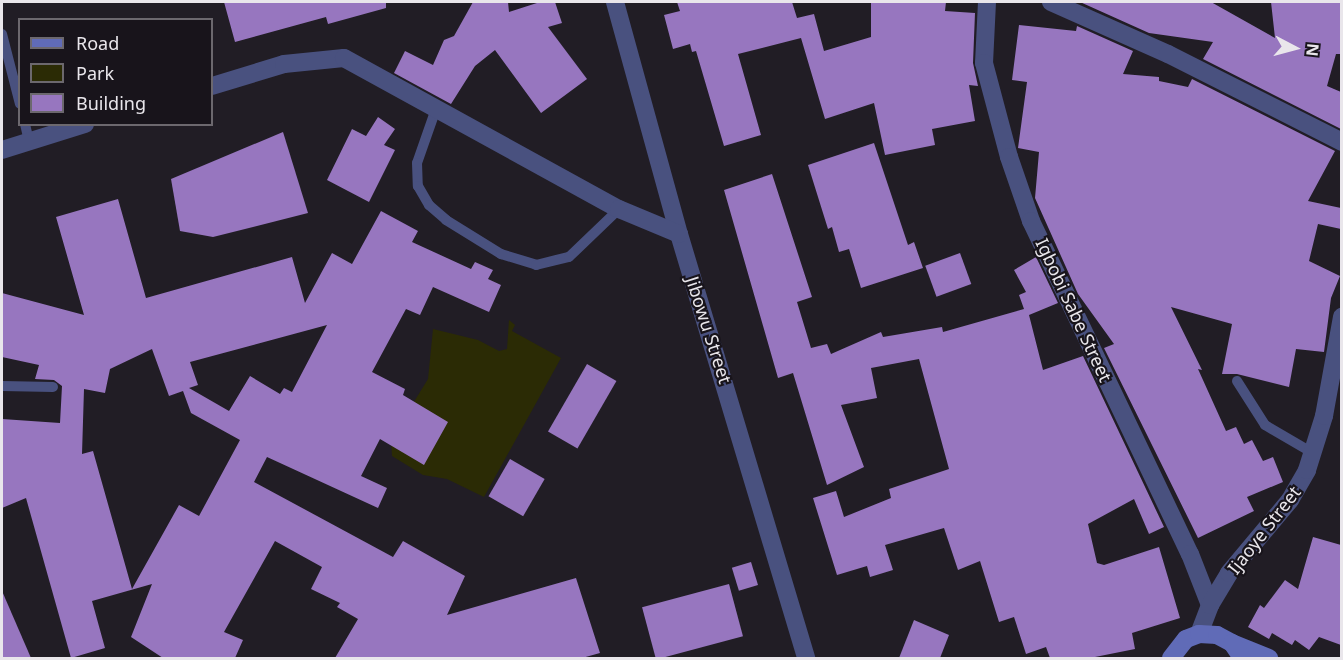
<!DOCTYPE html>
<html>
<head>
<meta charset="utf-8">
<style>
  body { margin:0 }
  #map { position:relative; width:1343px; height:660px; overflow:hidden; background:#211d25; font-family:"Noto Sans",sans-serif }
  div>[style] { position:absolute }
  .green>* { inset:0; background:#2b2b05 }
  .building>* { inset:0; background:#9776bf; transform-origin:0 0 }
  .lane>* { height:10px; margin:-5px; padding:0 5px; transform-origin:5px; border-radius:5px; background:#49517f }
  .street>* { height:18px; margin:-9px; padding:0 9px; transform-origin:9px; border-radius:9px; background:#49517f }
  .secondary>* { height:18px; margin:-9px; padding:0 9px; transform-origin:9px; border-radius:9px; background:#606bb7 }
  span { translate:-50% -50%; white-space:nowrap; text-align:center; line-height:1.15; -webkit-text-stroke:4.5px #18141b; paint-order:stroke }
  .street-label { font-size:18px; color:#e9e6eb }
  .frame { position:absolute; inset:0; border:3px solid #e9e6eb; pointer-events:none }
  .legend { position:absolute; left:18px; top:18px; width:195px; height:108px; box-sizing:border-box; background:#18141b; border:2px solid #6c686e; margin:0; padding:8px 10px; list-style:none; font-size:18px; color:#e9e6eb }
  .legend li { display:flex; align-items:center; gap:12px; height:30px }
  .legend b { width:30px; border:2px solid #6c686e }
  .north { position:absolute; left:1265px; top:18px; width:60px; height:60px; -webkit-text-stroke:4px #18141b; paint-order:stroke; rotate:96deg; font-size:16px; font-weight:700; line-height:24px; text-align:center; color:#e9e6eb }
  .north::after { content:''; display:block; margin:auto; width:21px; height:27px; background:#e9e6eb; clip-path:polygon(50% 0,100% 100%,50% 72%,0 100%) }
</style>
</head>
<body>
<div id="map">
  <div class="green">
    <i style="clip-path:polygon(509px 320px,515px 325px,512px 331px,561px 358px,484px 497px,447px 479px,423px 475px,392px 456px,391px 439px,428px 379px,433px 329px,478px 340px,499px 351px,507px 349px)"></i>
  </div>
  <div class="building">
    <i style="clip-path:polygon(224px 2px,386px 2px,386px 8px,328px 24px,326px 17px,235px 42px)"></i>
    <i style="clip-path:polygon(473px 2px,508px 2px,509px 12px,540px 2px,555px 2px,562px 23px,548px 27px,587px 79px,541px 113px,495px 50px,475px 66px,451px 104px,394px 73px,405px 51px,433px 65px,444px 40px,454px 36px)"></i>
    <i style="clip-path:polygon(677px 2px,792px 2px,797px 18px,814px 14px,824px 51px,871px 37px,871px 2px,946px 2px,945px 11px,975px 13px,973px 63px,978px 86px,969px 85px,975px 121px,932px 129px,935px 145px,885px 155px,874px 103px,825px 119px,801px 38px,738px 54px,761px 135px,724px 146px,696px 51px,692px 52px,690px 44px,673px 49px,664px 15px,680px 11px)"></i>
    <i style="clip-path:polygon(1080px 2px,1211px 2px,1275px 38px,1271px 2px,1341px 2px,1341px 54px,1336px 54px,1327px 86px,1341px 92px,1341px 129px,1203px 59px,1213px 42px,1149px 33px)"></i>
    <i style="clip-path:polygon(1019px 25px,1076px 31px,1077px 26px,1133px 51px,1123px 74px,1159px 77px,1159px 81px,1188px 87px,1192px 79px,1335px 151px,1308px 201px,1341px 208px,1341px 229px,1318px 224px,1309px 261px,1340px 276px,1331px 298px,1324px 352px,1296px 349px,1289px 387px,1237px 374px,1222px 374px,1232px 324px,1171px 307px,1202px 370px,1198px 369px,1226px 431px,1236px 427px,1244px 444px,1252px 440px,1263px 461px,1273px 457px,1283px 482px,1247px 497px,1254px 511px,1198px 538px,1104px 348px,1114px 344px,1078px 294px,1035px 198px,1039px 152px,1018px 148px,1027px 82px,1012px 80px)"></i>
    <i style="clip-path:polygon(378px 117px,395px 129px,384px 145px,395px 150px,369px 202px,327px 180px,352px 129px,366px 136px)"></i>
    <i style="clip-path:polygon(283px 132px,308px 213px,213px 237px,180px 231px,171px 179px)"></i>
    <i style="clip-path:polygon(874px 143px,908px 245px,914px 242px,923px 268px,861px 288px,849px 249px,839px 252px,832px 227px,828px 229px,808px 165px)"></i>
    <i style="clip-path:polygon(772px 174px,812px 297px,797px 302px,811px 348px,827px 344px,831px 354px,881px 332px,883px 337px,942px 327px,943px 332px,1024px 309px,1019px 295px,1026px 292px,1014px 270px,1036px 257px,1058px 303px,1029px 315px,1043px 370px,1083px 356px,1164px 527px,1149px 534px,1134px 499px,1088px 524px,1097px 563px,1104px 565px,1159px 547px,1180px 618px,1132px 633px,1135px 649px,1090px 658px,1050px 658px,1046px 647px,1026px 654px,1014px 617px,999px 622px,980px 561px,958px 570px,944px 528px,885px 545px,893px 570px,870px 577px,867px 566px,837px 575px,813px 498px,836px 491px,844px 517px,891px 498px,889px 489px,949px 469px,919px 359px,871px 368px,877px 398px,841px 405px,864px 467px,827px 485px,793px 373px,778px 378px,724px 190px)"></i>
    <i style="clip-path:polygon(evenodd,118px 199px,146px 298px,292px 257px,305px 303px,332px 253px,352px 264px,381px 211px,418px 231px,412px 242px,471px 269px,475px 262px,493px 270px,488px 279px,501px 285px,489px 312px,433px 287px,420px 315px,406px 309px,372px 372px,405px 389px,403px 395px,448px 422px,424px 465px,380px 439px,361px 476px,387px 488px,378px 508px,267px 457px,254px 482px,393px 557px,403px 541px,465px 576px,447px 615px,576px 578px,600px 653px,582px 658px,335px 658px,358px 619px,337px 607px,340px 603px,311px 589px,322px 567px,275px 541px,224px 632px,243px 640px,235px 658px,163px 658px,131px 637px,152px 584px,92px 601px,105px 648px,71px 658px,26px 498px,2px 508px,2px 419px,60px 423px,62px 386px,54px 380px,35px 379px,39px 365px,2px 357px,2px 293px,84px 315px,56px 217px,118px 199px,327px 325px,292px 392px,284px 388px,280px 394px,250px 376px,229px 411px,189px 388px,198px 385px,190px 362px,327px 325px,118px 199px,152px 349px,169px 396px,183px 391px,191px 413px,240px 440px,199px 516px,179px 505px,132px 589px,93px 451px,82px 454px,84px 389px,105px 393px,110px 369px,152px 349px)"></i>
    <i style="left:960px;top:253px;width:33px;height:37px;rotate:70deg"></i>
    <i style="left:587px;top:364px;width:34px;height:78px;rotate:30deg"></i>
    <i style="left:510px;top:459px;width:40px;height:43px;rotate:30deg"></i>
    <i style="clip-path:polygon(1313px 537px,1341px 545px,1341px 645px,1319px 637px,1309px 650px,1295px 640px,1292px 645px,1272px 633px,1269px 639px,1248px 627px,1260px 605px,1264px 608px,1285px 580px,1298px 589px)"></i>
    <i style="left:751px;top:562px;width:24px;height:20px;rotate:73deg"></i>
    <i style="left:729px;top:584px;width:54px;height:90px;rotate:75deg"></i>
    <i style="clip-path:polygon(2px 591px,31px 658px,2px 658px)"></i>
    <i style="clip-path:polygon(914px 620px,949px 635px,940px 658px,899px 658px)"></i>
  </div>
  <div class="lane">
    <i style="left:2px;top:34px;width:72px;rotate:75.6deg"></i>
    <i style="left:437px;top:106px;width:60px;rotate:109.3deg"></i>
    <i style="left:417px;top:163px;width:23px;rotate:88deg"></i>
    <i style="left:418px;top:186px;width:22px;rotate:60deg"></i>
    <i style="left:429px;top:205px;width:23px;rotate:41deg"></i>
    <i style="left:446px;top:220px;width:65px;rotate:31.7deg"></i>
    <i style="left:501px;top:254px;width:37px;rotate:17deg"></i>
    <i style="left:536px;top:265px;width:34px;rotate:-14deg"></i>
    <i style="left:569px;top:257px;width:69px;rotate:-43.8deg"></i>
    <i style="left:25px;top:124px;width:18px;rotate:77deg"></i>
    <i style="left:1237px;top:381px;width:52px;rotate:57.5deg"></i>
    <i style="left:1265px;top:425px;width:56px;rotate:30.3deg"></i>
    <i style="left:2px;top:386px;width:51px;rotate:1.1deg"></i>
  </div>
  <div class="street">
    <i style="left:615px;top:2px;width:241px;rotate:74.6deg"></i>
    <i style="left:679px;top:234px;width:443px;rotate:73.3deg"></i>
    <i style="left:987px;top:2px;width:61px;rotate:92.8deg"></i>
    <i style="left:984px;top:63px;width:97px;rotate:75.1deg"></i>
    <i style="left:1009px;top:157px;width:68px;rotate:71deg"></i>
    <i style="left:1031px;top:221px;width:369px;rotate:64.5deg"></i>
    <i style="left:1190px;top:554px;width:55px;rotate:68.6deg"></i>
    <i style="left:1051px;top:2px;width:128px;rotate:24deg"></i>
    <i style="left:1168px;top:54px;width:195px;rotate:26.8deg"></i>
    <i style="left:212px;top:86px;width:75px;rotate:-17deg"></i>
    <i style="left:284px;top:64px;width:60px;rotate:-5.7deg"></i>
    <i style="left:344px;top:58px;width:314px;rotate:28.8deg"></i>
    <i style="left:619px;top:209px;width:65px;rotate:22.6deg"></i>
    <i style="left:2px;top:150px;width:87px;rotate:-17.4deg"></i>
    <i style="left:1199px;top:634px;width:31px;rotate:-69deg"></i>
    <i style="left:1210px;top:605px;width:37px;rotate:-59deg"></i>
    <i style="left:1229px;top:573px;width:95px;rotate:-50.1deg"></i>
    <i style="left:1290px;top:500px;width:34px;rotate:-60deg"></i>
    <i style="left:1307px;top:470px;width:57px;rotate:-72.5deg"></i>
    <i style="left:1324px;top:416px;width:101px;rotate:-79.7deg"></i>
  </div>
  <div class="secondary">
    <i style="left:1232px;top:643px;width:40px;rotate:22deg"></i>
    <i style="left:1171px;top:658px;width:24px;rotate:-52deg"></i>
    <i style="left:1186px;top:639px;width:14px;rotate:-21deg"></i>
    <i style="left:1199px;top:634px;width:18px;rotate:3deg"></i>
    <i style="left:1217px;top:635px;width:17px;rotate:28deg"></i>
    <i style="left:1232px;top:643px;width:18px;rotate:56deg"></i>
  </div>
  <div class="street-label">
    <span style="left:1074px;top:310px;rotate:65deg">Igbobi Sabe Street</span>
    <span style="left:709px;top:330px;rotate:72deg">Jibowu Street</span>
    <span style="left:1264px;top:530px;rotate:-52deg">Ijaoye Street</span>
  </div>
  <div class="frame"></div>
  <ul class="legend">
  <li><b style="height:8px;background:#606bb7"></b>Road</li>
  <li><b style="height:16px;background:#2b2b05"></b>Park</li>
  <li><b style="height:16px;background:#9776bf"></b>Building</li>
  </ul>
  <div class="north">N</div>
</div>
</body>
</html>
